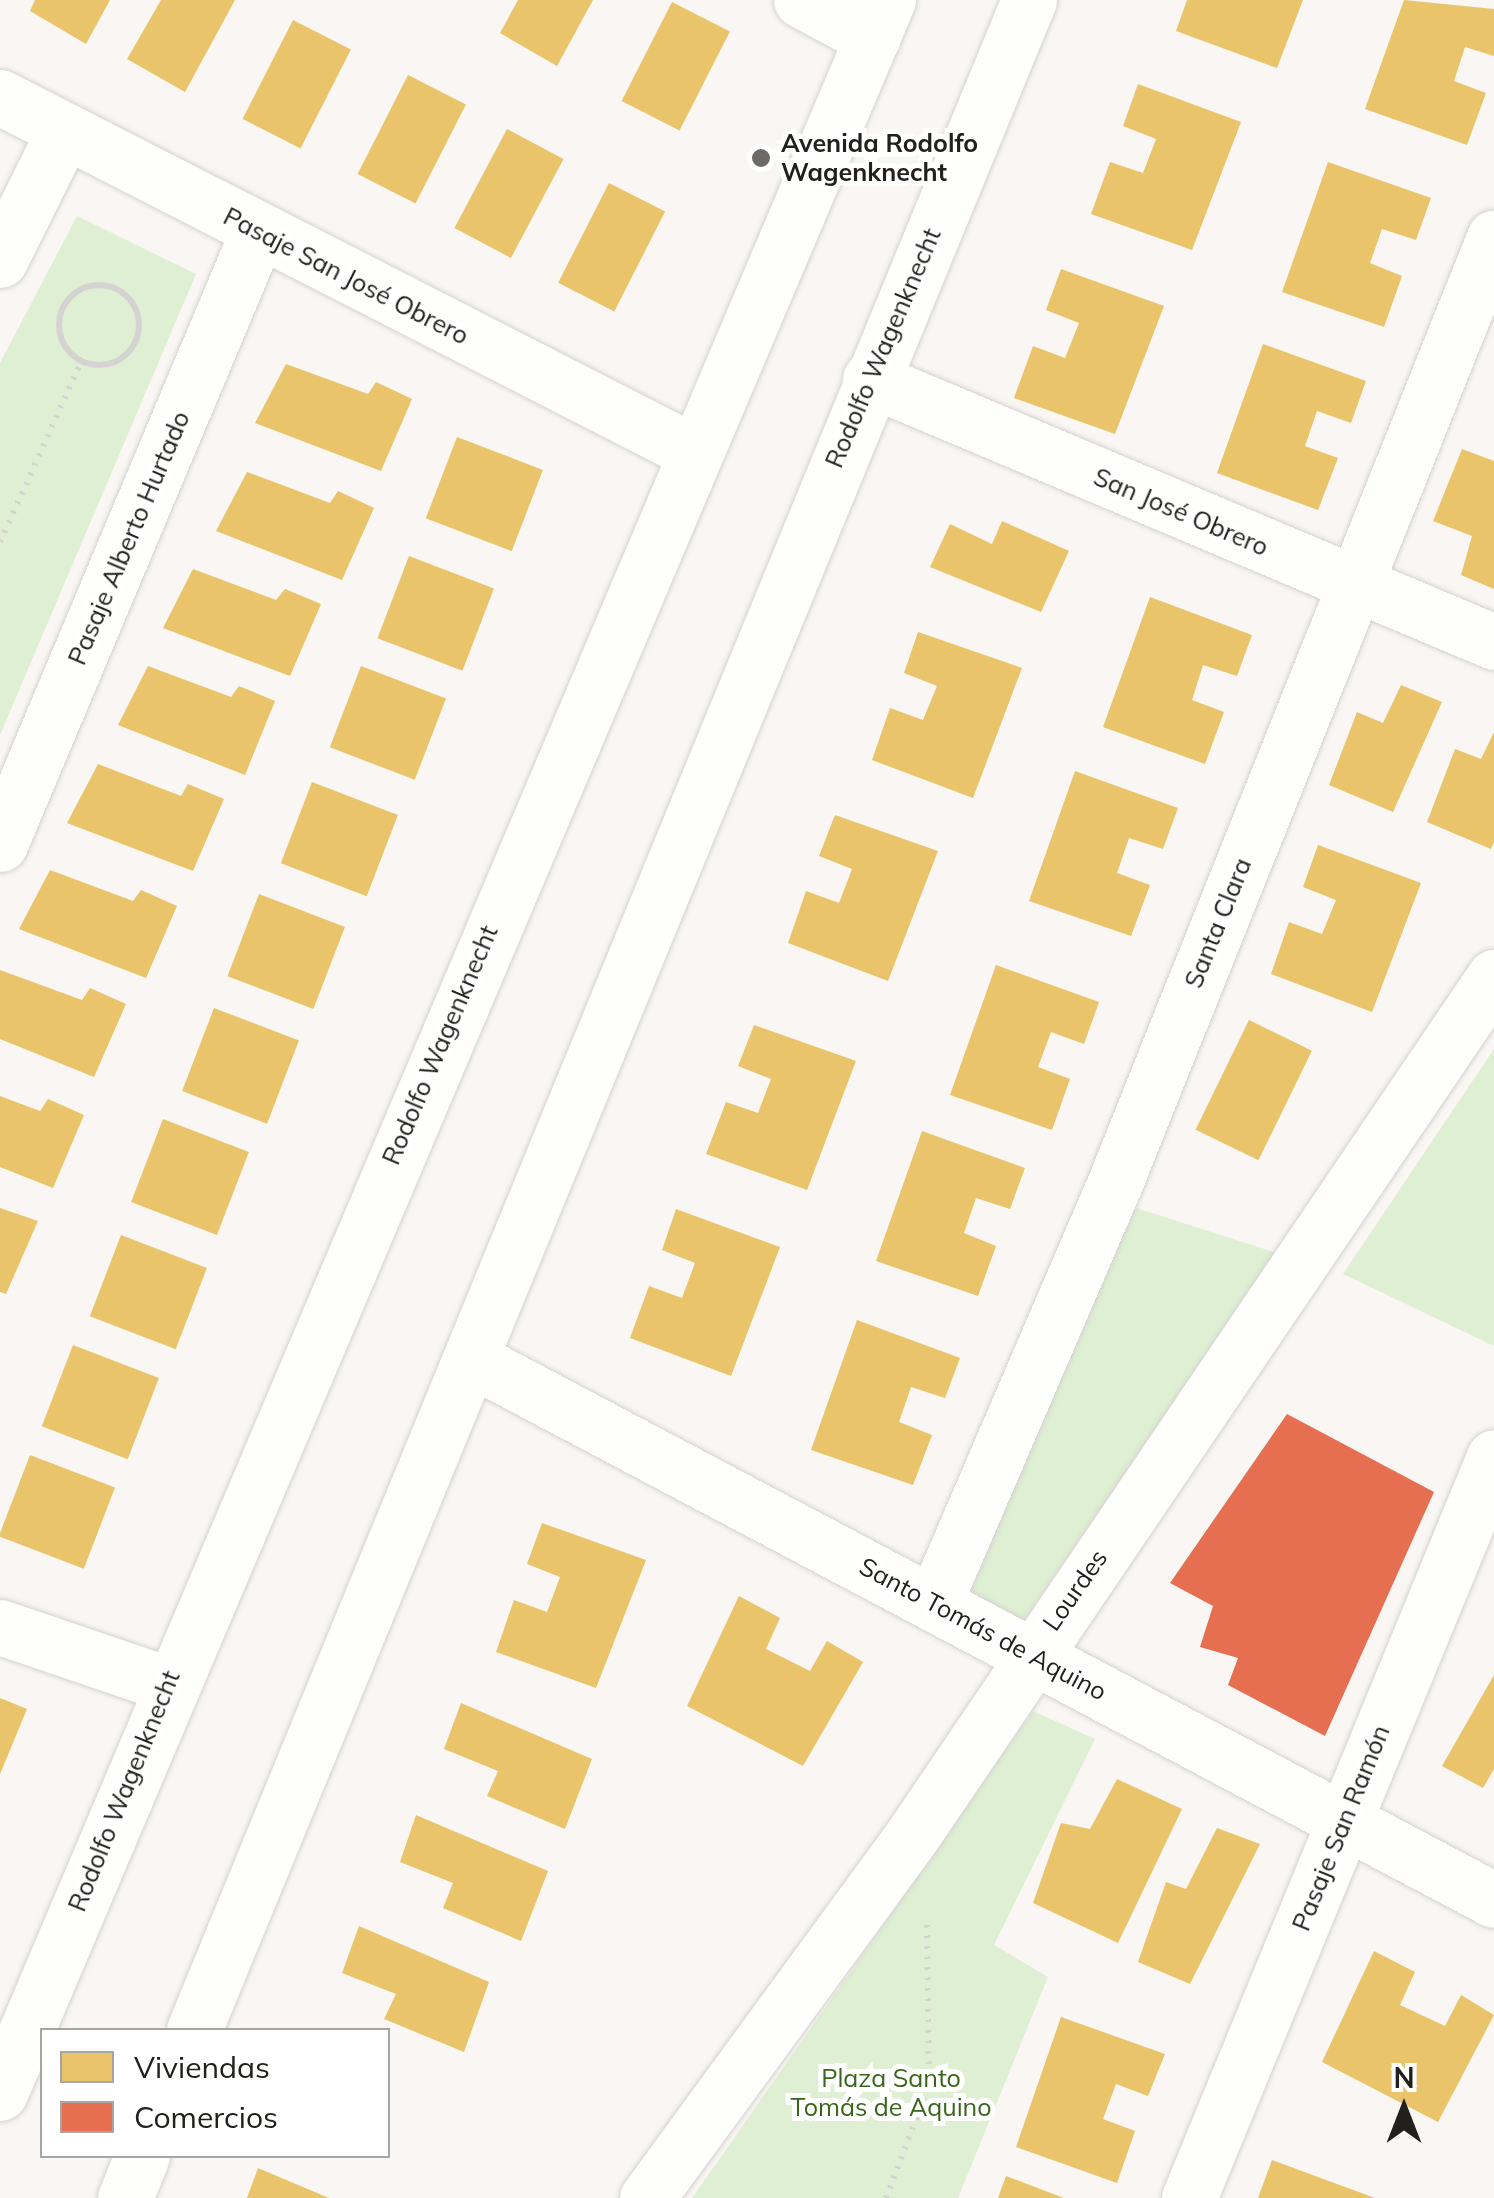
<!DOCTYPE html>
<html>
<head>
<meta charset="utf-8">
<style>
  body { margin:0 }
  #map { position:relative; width:1494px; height:2198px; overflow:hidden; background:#f9f6f3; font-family:Mulish,sans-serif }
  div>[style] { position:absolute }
  .green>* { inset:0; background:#deefd3 }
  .homes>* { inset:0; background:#e9c46a; transform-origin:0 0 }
  .shops>* { inset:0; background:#e76f51 }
  .path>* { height:6px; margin-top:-3px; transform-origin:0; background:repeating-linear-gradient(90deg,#d4d3d2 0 2.5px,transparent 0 10.5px) }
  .path>.ring { margin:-3px; padding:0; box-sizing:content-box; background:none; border:6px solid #d4d3d2; border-radius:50% }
  .roads { filter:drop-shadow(0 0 2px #d4d2d0) drop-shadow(0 0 2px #d4d2d0) }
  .minor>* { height:55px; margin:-27.5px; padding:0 27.5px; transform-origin:27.5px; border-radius:27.5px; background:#fefefd }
  .tertiary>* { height:55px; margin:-27.5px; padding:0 27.5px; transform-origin:27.5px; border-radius:27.5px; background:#fefefd }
  .dots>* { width:28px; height:28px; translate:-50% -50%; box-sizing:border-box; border:5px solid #fff; border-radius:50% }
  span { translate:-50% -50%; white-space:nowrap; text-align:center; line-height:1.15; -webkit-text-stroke:10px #fff; paint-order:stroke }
  .poi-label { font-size:25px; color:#21201d; font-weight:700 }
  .left { translate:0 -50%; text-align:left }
  .street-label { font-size:25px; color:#21201d }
  .park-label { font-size:25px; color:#386618 }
  .legend { position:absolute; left:40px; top:2028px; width:350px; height:130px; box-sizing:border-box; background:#fff; border:2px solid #a6a6a5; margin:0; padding:12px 18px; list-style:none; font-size:30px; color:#21201d }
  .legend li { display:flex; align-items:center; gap:20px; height:50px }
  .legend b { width:50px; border:2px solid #a6a6a5 }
  .north { position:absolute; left:1354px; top:2058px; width:100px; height:100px; -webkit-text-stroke:8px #fff; paint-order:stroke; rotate:0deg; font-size:28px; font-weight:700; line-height:40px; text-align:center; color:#21201d }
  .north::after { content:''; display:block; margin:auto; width:35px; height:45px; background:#21201d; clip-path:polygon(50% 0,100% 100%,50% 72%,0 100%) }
</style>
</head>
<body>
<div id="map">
  <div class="green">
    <i style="clip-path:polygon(77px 216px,196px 274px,0 735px,0 363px)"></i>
    <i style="clip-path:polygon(1494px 1049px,1494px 1346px,1343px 1274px)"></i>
    <i style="clip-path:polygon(1133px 1207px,1277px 1253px,1015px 1633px,963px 1600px)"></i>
    <i style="clip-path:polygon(1033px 1711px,1095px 1739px,994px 1945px,1048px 1977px,958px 2198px,692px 2198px)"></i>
  </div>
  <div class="homes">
    <i style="clip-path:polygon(35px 0,110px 0,86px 44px,30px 11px)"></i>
    <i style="clip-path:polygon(161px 0,235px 0,185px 92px,127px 59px)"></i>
    <i style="clip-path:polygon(518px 0,593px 0,557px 66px,500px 33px)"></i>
    <i style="clip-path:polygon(1187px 0,1303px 0,1277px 68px,1176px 31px)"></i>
    <i style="clip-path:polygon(1404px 0,1494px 9px,1494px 56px,1465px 47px,1454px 81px,1486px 93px,1467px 145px,1365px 109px)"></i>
    <i style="left:672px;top:2px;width:65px;height:111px;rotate:27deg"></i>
    <i style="left:293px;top:20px;width:65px;height:111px;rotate:27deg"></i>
    <i style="left:408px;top:75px;width:65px;height:111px;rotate:27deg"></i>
    <i style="clip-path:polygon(1138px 84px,1241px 122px,1192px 250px,1091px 214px,1110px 162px,1143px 173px,1156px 139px,1123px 126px)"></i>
    <i style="left:507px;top:129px;width:64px;height:112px;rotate:28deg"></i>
    <i style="clip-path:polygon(1328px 162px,1431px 198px,1416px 240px,1382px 229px,1370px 263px,1402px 276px,1384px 327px,1282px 292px)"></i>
    <i style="left:609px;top:183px;width:63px;height:112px;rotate:27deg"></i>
    <i style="clip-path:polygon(1061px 269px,1164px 306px,1115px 434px,1014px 398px,1033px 346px,1065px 358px,1079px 323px,1046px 310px)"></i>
    <i style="clip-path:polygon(1263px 344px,1366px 381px,1351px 423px,1317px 411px,1305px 446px,1338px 458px,1318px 510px,1217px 473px)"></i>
    <i style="clip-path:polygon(286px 364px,368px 394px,376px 382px,412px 399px,381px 471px,255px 423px)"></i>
    <i style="left:457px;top:437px;width:92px;height:87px;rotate:21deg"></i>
    <i style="clip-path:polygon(1462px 449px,1494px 461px,1494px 589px,1461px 575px,1472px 536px,1433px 521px)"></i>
    <i style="clip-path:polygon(247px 472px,330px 503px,338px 491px,374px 508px,342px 580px,216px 531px)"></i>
    <i style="clip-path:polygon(1002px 521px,1069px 551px,1041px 612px,930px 567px,950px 524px,992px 544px)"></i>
    <i style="left:409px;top:556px;width:91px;height:88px;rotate:21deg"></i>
    <i style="clip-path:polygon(193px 569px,276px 600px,285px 589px,321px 604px,290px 676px,163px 628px)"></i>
    <i style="clip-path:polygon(1150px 597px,1252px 635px,1237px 676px,1203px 665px,1192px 700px,1224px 712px,1205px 764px,1103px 727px)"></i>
    <i style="clip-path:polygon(918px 632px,1022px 668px,973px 798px,872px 760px,890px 708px,923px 720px,937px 686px,904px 673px)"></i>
    <i style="clip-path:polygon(148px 666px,231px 697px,239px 686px,275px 701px,245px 775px,118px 725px)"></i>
    <i style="left:361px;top:666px;width:91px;height:87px;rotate:21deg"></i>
    <i style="clip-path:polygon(1401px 685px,1442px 702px,1393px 812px,1329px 785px,1357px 712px,1383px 723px)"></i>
    <i style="clip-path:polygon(1494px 732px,1494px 842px,1491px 849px,1427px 822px,1455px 749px,1481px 759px)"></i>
    <i style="clip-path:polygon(98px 764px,181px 796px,188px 784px,224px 799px,193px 871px,67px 823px)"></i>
    <i style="clip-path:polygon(1075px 771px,1178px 808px,1163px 849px,1129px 838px,1117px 873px,1150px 885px,1131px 936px,1029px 901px)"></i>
    <i style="left:312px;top:782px;width:92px;height:87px;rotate:21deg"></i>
    <i style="clip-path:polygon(835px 815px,938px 851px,888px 981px,788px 943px,806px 891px,839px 903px,852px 869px,819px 856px)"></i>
    <i style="clip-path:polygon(1318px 845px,1421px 883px,1372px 1012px,1271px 974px,1289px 922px,1322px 934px,1336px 900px,1303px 887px)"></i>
    <i style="clip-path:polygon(50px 870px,133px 901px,141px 890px,177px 906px,146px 978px,19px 929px)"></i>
    <i style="left:259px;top:894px;width:92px;height:88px;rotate:21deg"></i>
    <i style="clip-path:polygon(996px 965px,1099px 1002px,1084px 1044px,1051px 1032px,1038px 1067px,1070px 1079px,1052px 1130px,950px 1095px)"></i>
    <i style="clip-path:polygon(0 970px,82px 1000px,90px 988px,126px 1004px,94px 1077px,0 1039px)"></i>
    <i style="left:214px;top:1008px;width:91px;height:89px;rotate:21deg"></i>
    <i style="left:1249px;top:1020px;width:70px;height:122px;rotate:26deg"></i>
    <i style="clip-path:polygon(754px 1025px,856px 1061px,807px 1190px,706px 1154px,726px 1102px,758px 1113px,771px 1079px,738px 1066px)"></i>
    <i style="clip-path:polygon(0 1096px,40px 1111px,48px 1099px,84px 1115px,53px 1188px,0 1167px)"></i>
    <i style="left:163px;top:1119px;width:92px;height:89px;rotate:21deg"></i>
    <i style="clip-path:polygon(922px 1131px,1025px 1168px,1010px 1209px,976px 1198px,964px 1233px,996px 1246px,978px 1296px,876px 1261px)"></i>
    <i style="clip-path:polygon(0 1208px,38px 1221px,6px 1294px,0 1292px)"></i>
    <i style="clip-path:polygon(676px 1209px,780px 1247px,731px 1376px,630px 1338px,649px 1286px,682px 1298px,695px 1263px,662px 1250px)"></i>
    <i style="left:121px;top:1235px;width:92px;height:87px;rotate:21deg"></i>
    <i style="clip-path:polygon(857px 1320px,960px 1358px,945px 1398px,911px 1387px,899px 1422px,932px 1435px,913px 1485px,811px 1450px)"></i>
    <i style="left:73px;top:1345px;width:92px;height:87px;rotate:21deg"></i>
    <i style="left:30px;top:1455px;width:91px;height:87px;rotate:21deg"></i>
    <i style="clip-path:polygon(542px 1523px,646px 1560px,596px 1688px,496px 1652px,514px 1600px,547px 1612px,560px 1577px,527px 1564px)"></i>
    <i style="clip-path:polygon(739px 1596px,780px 1618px,766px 1649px,810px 1671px,827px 1641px,863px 1662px,803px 1766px,687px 1706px)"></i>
    <i style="clip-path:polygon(1494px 1675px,1494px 1769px,1483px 1788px,1442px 1766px)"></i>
    <i style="clip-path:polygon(0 1698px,27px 1709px,0 1774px)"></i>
    <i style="clip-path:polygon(461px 1703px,592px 1759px,565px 1829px,487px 1796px,498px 1771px,444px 1749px)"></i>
    <i style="clip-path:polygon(1117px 1779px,1182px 1809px,1118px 1943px,1033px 1903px,1061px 1823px,1090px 1829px)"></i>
    <i style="clip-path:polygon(416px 1815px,548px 1871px,521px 1941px,443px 1908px,453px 1883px,400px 1862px)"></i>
    <i style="clip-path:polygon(1217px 1828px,1260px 1844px,1190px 1984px,1138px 1962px,1166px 1882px,1186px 1889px)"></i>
    <i style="clip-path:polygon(359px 1926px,489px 1982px,464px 2052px,384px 2019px,396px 1994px,342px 1973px)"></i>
    <i style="clip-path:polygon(1374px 1951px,1415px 1972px,1400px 2005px,1445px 2026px,1461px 1995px,1494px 2015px,1438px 2122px,1322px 2062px)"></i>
    <i style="clip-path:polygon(1061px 2017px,1165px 2054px,1148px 2096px,1116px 2084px,1103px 2119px,1135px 2131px,1117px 2183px,1016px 2147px)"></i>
    <i style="clip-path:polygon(1272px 2160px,1375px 2198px,1258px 2198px)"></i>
    <i style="clip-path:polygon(258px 2168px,329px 2198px,247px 2198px)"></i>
    <i style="clip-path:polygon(1006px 2176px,1064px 2198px,998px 2198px)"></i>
  </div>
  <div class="shops">
    <i style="clip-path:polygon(1287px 1414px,1434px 1492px,1325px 1736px,1228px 1685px,1238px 1658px,1200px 1647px,1213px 1606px,1170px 1583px)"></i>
  </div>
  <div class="path">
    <i class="ring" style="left:59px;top:285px;width:74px;height:74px"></i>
    <i style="left:0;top:542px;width:195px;rotate:-65.8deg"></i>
    <i style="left:886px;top:2198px;width:121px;rotate:-69.2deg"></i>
    <i style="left:929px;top:2085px;width:161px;rotate:-90.7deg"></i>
  </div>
  <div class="roads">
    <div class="minor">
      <i style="left:801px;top:0;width:81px;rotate:28.2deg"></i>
      <i style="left:0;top:97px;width:780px;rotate:27.09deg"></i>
      <i style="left:0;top:260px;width:144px;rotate:-63.6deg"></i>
      <i style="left:870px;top:379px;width:677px;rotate:22.85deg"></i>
      <i style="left:0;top:844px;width:665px;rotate:-67.17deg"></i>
      <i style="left:471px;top:1359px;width:1157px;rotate:27.87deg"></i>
      <i style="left:934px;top:1603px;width:466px;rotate:-66.7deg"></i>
      <i style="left:1118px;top:1175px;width:1010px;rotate:-68.14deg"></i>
      <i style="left:0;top:1627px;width:176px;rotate:18.8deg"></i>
      <i style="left:647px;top:2198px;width:449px;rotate:-53.8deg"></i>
      <i style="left:912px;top:1836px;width:1038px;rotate:-55.88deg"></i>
      <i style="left:1189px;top:2198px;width:801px;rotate:-67.63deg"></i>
    </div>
    <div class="tertiary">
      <i style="left:194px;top:2030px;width:2195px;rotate:-67.64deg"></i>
      <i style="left:0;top:2093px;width:2274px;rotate:-67.01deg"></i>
      <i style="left:125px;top:2198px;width:45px;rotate:-68deg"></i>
    </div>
  </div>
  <div class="dots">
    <i style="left:761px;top:158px;background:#6d6b68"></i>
  </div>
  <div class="poi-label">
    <span class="left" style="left:781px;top:158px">Avenida Rodolfo<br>Wagenknecht</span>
  </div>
  <div class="street-label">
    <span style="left:346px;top:276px;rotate:27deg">Pasaje San José Obrero</span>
    <span style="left:883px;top:348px;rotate:-67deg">Rodolfo Wagenknecht</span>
    <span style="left:1181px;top:512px;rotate:23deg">San José Obrero</span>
    <span style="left:129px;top:538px;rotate:-67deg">Pasaje Alberto Hurtado</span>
    <span style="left:1218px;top:923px;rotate:-68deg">Santa Clara</span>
    <span style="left:440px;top:1045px;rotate:-67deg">Rodolfo Wagenknecht</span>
    <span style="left:1075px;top:1590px;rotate:-55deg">Lourdes</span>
    <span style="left:983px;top:1629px;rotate:28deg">Santo Tomás de Aquino</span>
    <span style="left:124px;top:1791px;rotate:-68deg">Rodolfo Wagenknecht</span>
    <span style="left:1341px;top:1828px;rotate:-68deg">Pasaje San Ramón</span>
  </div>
  <div class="park-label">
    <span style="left:891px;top:2093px">Plaza Santo<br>Tomás de Aquino</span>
  </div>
  <ul class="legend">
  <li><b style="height:28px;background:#e9c46a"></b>Viviendas</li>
  <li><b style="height:28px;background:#e76f51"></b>Comercios</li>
  </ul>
  <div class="north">N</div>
</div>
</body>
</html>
